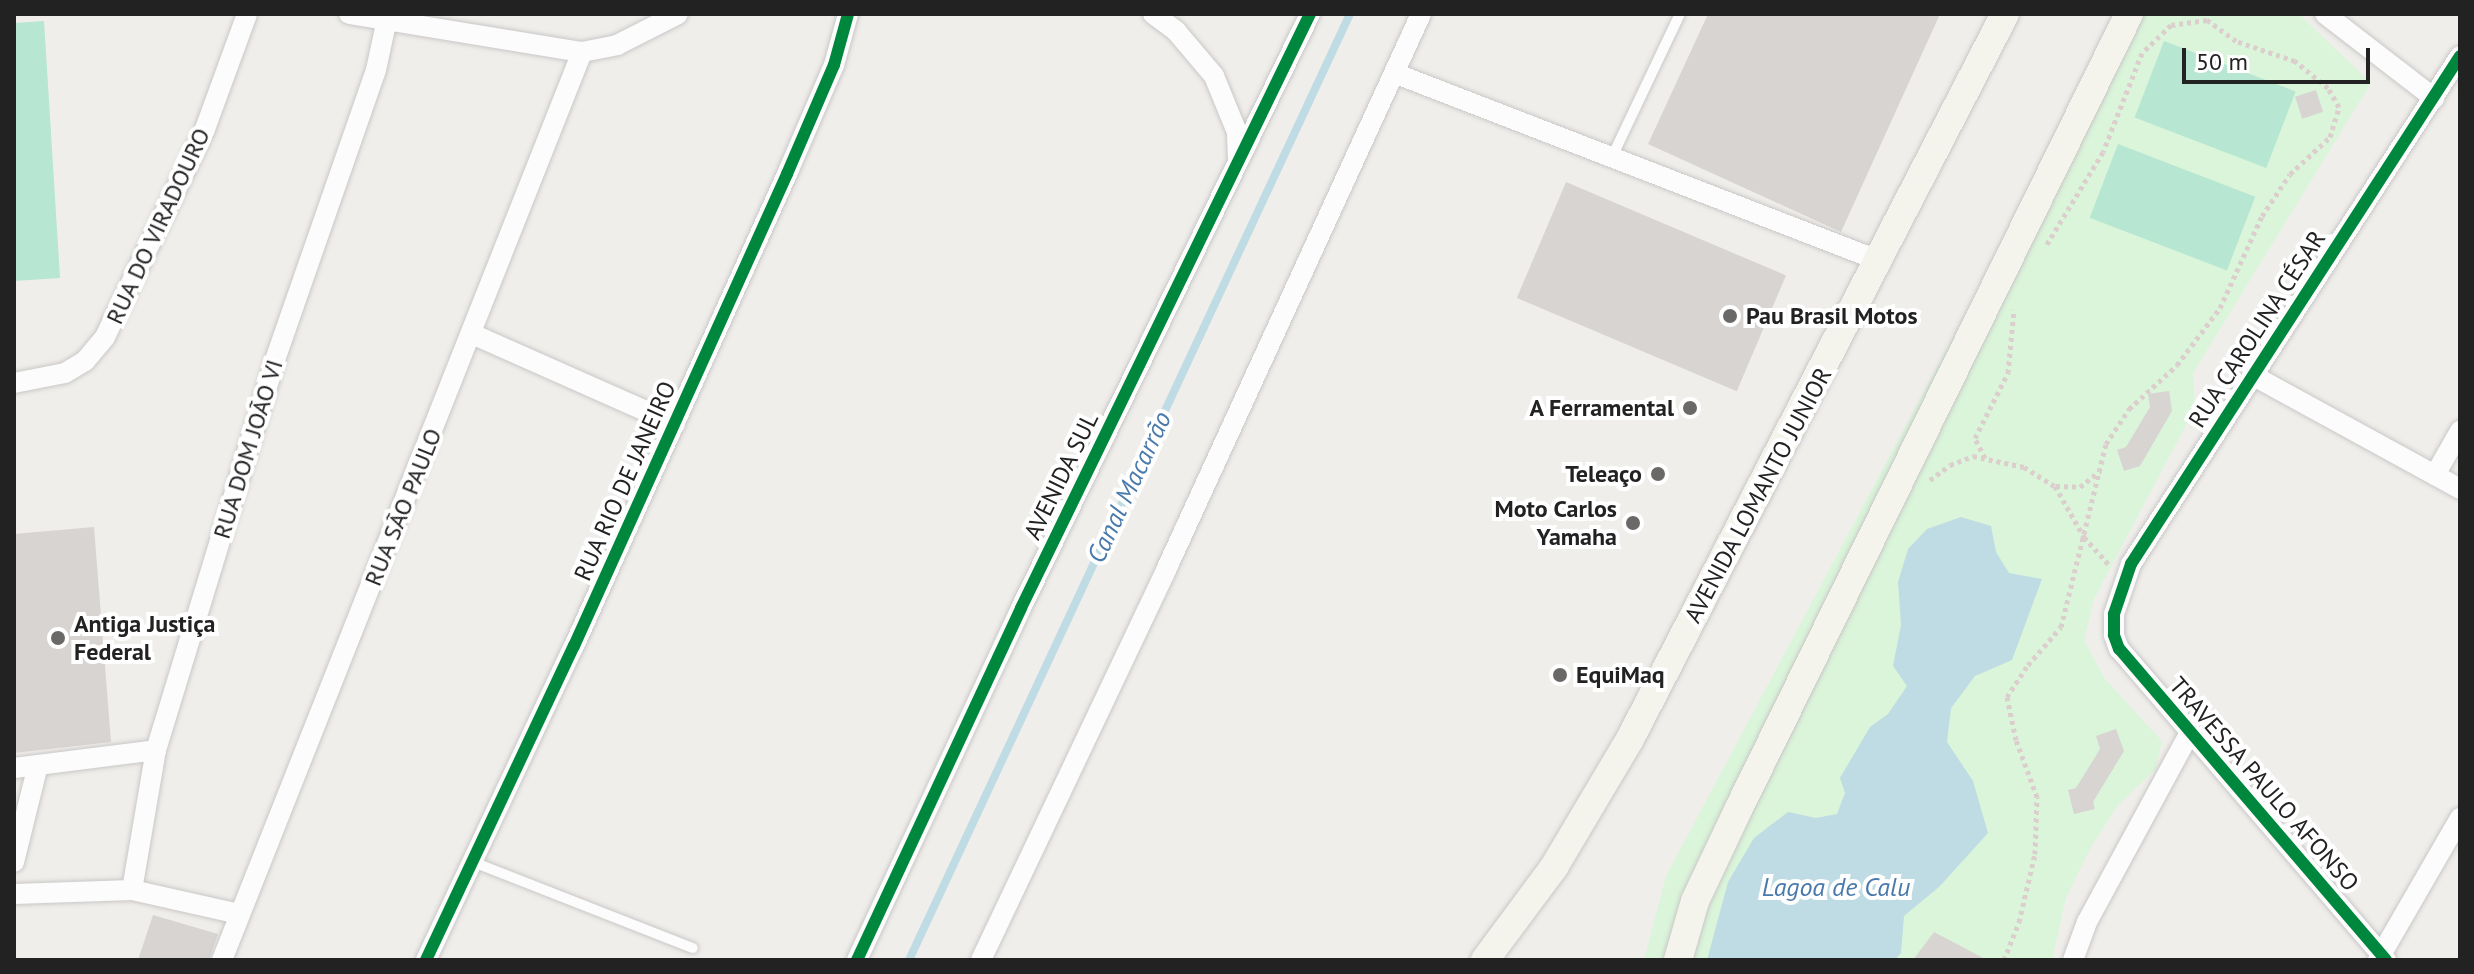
<!DOCTYPE html>
<html>
<head>
<meta charset="utf-8">
<style>
  body { margin:0 }
  #map { position:relative; width:2474px; height:974px; overflow:hidden; background:#f0eeeb; font-family:"PT Sans",sans-serif }
  div>[style] { position:absolute }
  .park>* { inset:0; background:#daf5da }
  .pitch>* { inset:0; background:#b7e6d2; transform-origin:0 0 }
  .water>* { inset:0; background:#bfdbe3 }
  .stream>* { height:8px; margin:-4px; padding:0 4px; transform-origin:4px; border-radius:4px; background:#bfdbe3 }
  .building>* { inset:0; background:#d7d4d2; transform-origin:0 0 }
  .path>* { height:5px; margin-top:-2.5px; transform-origin:0; background:repeating-linear-gradient(90deg,#dccecd 0 4px,transparent 0 8px) }
  .roads { filter:drop-shadow(0 0 2px #c9c8c7) drop-shadow(0 0 2px #c9c8c7) }
  .lane>* { height:10px; margin:-5px; padding:0 5px; transform-origin:5px; border-radius:5px; background:#fdfcfc }
  .street>* { height:20px; margin:-10px; padding:0 10px; transform-origin:10px; border-radius:10px; background:#fdfcfc }
  .secondary>* { height:28px; margin:-14px; padding:0 14px; transform-origin:14px; border-radius:14px; background:#f4f4ed }
  .cycleway>* { height:12px; margin:-6px; padding:0 6px; transform-origin:6px; border-radius:6px; background:#00873e }
  .dots>* { width:22px; height:22px; translate:-50% -50%; box-sizing:border-box; border:4px solid #fff; border-radius:50% }
  span { translate:-50% -50%; white-space:nowrap; text-align:center; line-height:1.15; -webkit-text-stroke:8px #fff; paint-order:stroke }
  .street-label { font-size:24px; color:#222 }
  .poi-label { font-size:24px; color:#222; font-weight:700 }
  .left { translate:0 -50%; text-align:left }
  .right { translate:-100% -50%; text-align:right }
  .water-label { font-size:26px; color:#4a7aab; font-style:italic }
  .frame { position:absolute; inset:0; border:16px solid #222; pointer-events:none }
  .scale { position:absolute; left:2182px; top:48px; width:188px; height:36px; box-sizing:border-box; border:4px solid #222; border-top:0; padding-left:10px; font-size:24px; line-height:28px; white-space:nowrap; color:#222; -webkit-text-stroke:6px #fff; paint-order:stroke }
</style>
</head>
<body>
<div id="map">
  <div class="park">
    <i style="clip-path:polygon(2125px 14px,2299px 14px,2371px 83px,2193px 373px,2195px 408px,2094px 599px,2084px 640px,2105px 679px,2162px 741px,2156px 769px,2118px 805px,2091px 847px,2066px 898px,2052px 960px,1644px 960px,1666px 876px)"></i>
  </div>
  <div class="pitch">
    <i style="clip-path:polygon(44px 21px,60px 278px,14px 281px,14px 23px)"></i>
    <i style="left:2164px;top:41px;width:141px;height:82px;rotate:21deg"></i>
    <i style="left:2118px;top:144px;width:147px;height:79px;rotate:21deg"></i>
  </div>
  <div class="water">
    <i style="clip-path:polygon(1961px 517px,1991px 526px,1996px 552px,2009px 573px,2042px 579px,2012px 660px,1975px 676px,1951px 708px,1947px 742px,1973px 781px,1988px 833px,1939px 887px,1904px 916px,1901px 953px,1895px 960px,1707px 960px,1728px 882px,1754px 838px,1788px 812px,1816px 818px,1837px 814px,1845px 793px,1840px 778px,1870px 727px,1888px 714px,1907px 686px,1893px 666px,1901px 625px,1898px 582px,1908px 549px,1927px 529px)"></i>
  </div>
  <div class="stream">
    <i style="left:909px;top:960px;width:1044px;rotate:-65.01deg"></i>
  </div>
  <div class="building">
    <i style="clip-path:polygon(1708px 14px,1940px 14px,1841px 232px,1648px 144px)"></i>
    <i style="left:2316px;top:90px;width:23px;height:22px;rotate:72deg"></i>
    <i style="left:1566px;top:182px;width:239px;height:126px;rotate:23deg"></i>
    <i style="clip-path:polygon(2169px 391px,2172px 411px,2140px 466px,2124px 471px,2117px 450px,2126px 447px,2150px 407px,2148px 394px)"></i>
    <i style="clip-path:polygon(94px 527px,111px 742px,14px 753px,14px 534px)"></i>
    <i style="clip-path:polygon(2116px 729px,2124px 751px,2093px 802px,2095px 809px,2074px 814px,2068px 790px,2076px 788px,2100px 749px,2096px 736px)"></i>
    <i style="clip-path:polygon(153px 915px,218px 934px,209px 960px,138px 960px)"></i>
    <i style="clip-path:polygon(1934px 932px,1987px 960px,1913px 960px)"></i>
  </div>
  <div class="path">
    <i style="left:1985px;top:458px;width:22px;rotate:-117deg"></i>
    <i style="left:1975px;top:438px;width:73px;rotate:-63.1deg"></i>
    <i style="left:2008px;top:373px;width:64px;rotate:-84.6deg"></i>
    <i style="left:1930px;top:480px;width:25px;rotate:-37deg"></i>
    <i style="left:1950px;top:465px;width:25px;rotate:-21deg"></i>
    <i style="left:1973px;top:456px;width:52px;rotate:12.2deg"></i>
    <i style="left:2024px;top:467px;width:36px;rotate:32deg"></i>
    <i style="left:2055px;top:486px;width:59px;rotate:60.4deg"></i>
    <i style="left:2084px;top:537px;width:38px;rotate:48deg"></i>
    <i style="left:2056px;top:486px;width:24px;rotate:2deg"></i>
    <i style="left:2080px;top:487px;width:26px;rotate:-39deg"></i>
    <i style="left:2004px;top:960px;width:41px;rotate:-68.5deg"></i>
    <i style="left:2019px;top:922px;width:70px;rotate:-76.8deg"></i>
    <i style="left:2035px;top:854px;width:57px;rotate:-88deg"></i>
    <i style="left:2037px;top:797px;width:61px;rotate:-110.2deg"></i>
    <i style="left:2016px;top:740px;width:44px;rotate:-101.8deg"></i>
    <i style="left:2007px;top:697px;width:38px;rotate:-57deg"></i>
    <i style="left:2028px;top:665px;width:50px;rotate:-49deg"></i>
    <i style="left:2061px;top:627px;width:188px;rotate:-76.2deg"></i>
    <i style="left:2106px;top:444px;width:42px;rotate:-56.7deg"></i>
    <i style="left:2129px;top:409px;width:65px;rotate:-42.5deg"></i>
    <i style="left:2177px;top:365px;width:71px;rotate:-53deg"></i>
    <i style="left:2220px;top:308px;width:101px;rotate:-65.5deg"></i>
    <i style="left:2262px;top:216px;width:50px;rotate:-56.3deg"></i>
    <i style="left:2290px;top:174px;width:54px;rotate:-42.8deg"></i>
    <i style="left:2330px;top:137px;width:31px;rotate:-73deg"></i>
    <i style="left:2339px;top:107px;width:22px;rotate:-120deg"></i>
    <i style="left:2328px;top:88px;width:43px;rotate:-140.7deg"></i>
    <i style="left:2295px;top:61px;width:62px;rotate:-161.3deg"></i>
    <i style="left:2236px;top:41px;width:36px;rotate:-144deg"></i>
    <i style="left:2207px;top:20px;width:36px;rotate:172deg"></i>
    <i style="left:2171px;top:25px;width:40px;rotate:136deg"></i>
    <i style="left:2142px;top:53px;width:106px;rotate:111.5deg"></i>
    <i style="left:2103px;top:152px;width:108px;rotate:121.3deg"></i>
  </div>
  <div class="roads">
    <div class="lane">
      <i style="left:1612px;top:157px;width:158px;rotate:-64.6deg"></i>
      <i style="left:473px;top:862px;width:236px;rotate:21.4deg"></i>
    </div>
    <div class="street">
      <i style="left:349px;top:14px;width:236px;rotate:9.3deg"></i>
      <i style="left:582px;top:52px;width:36px;rotate:-11deg"></i>
      <i style="left:617px;top:45px;width:68px;rotate:-26.9deg"></i>
      <i style="left:1153px;top:14px;width:29px;rotate:36deg"></i>
      <i style="left:1176px;top:31px;width:59px;rotate:49.8deg"></i>
      <i style="left:1214px;top:76px;width:61px;rotate:67.7deg"></i>
      <i style="left:1237px;top:132px;width:25px;rotate:88deg"></i>
      <i style="left:2325px;top:14px;width:138px;rotate:37.6deg"></i>
      <i style="left:1394px;top:73px;width:521px;rotate:21.15deg"></i>
      <i style="left:472px;top:334px;width:222px;rotate:23.9deg"></i>
      <i style="left:2252px;top:375px;width:237px;rotate:28.7deg"></i>
      <i style="left:14px;top:383px;width:52px;rotate:-11.1deg"></i>
      <i style="left:65px;top:373px;width:23px;rotate:-31deg"></i>
      <i style="left:85px;top:361px;width:31px;rotate:-50deg"></i>
      <i style="left:105px;top:337px;width:231px;rotate:-64.3deg"></i>
      <i style="left:205px;top:129px;width:122px;rotate:-69.9deg"></i>
      <i style="left:2435px;top:475px;width:51px;rotate:-60.4deg"></i>
      <i style="left:14px;top:768px;width:143px;rotate:-7.2deg"></i>
      <i style="left:14px;top:862px;width:100px;rotate:-76.1deg"></i>
      <i style="left:132px;top:890px;width:142px;rotate:-80.3deg"></i>
      <i style="left:156px;top:750px;width:408px;rotate:-73deg"></i>
      <i style="left:275px;top:360px;width:307px;rotate:-70.8deg"></i>
      <i style="left:376px;top:70px;width:57px;rotate:-77.9deg"></i>
      <i style="left:14px;top:894px;width:118px;rotate:-1.9deg"></i>
      <i style="left:132px;top:890px;width:110px;rotate:12.6deg"></i>
      <i style="left:222px;top:960px;width:977px;rotate:-68.37deg"></i>
      <i style="left:426px;top:960px;width:347px;rotate:-64.8deg"></i>
      <i style="left:574px;top:646px;width:518px;rotate:-65.71deg"></i>
      <i style="left:787px;top:174px;width:119px;rotate:-66.7deg"></i>
      <i style="left:834px;top:65px;width:53px;rotate:-74.6deg"></i>
      <i style="left:857px;top:960px;width:388px;rotate:-65deg"></i>
      <i style="left:1021px;top:608px;width:661px;rotate:-64.06deg"></i>
      <i style="left:981px;top:960px;width:432px;rotate:-64.6deg"></i>
      <i style="left:1166px;top:570px;width:612px;rotate:-65.36deg"></i>
      <i style="left:2073px;top:960px;width:40px;rotate:-69.8deg"></i>
      <i style="left:2087px;top:922px;width:216px;rotate:-61.5deg"></i>
      <i style="left:2378px;top:960px;width:164px;rotate:-60deg"></i>
      <i style="left:2386px;top:960px;width:410px;rotate:-130.6deg"></i>
      <i style="left:2119px;top:649px;width:15px;rotate:-110deg"></i>
      <i style="left:2114px;top:635px;width:21px;rotate:-90deg"></i>
      <i style="left:2114px;top:614px;width:53px;rotate:-71.2deg"></i>
      <i style="left:2131px;top:564px;width:605px;rotate:-57.07deg"></i>
    </div>
    <div class="secondary">
      <i style="left:1485px;top:960px;width:116px;rotate:-53.4deg"></i>
      <i style="left:1554px;top:867px;width:149px;rotate:-59.3deg"></i>
      <i style="left:1630px;top:739px;width:816px;rotate:-62.65deg"></i>
      <i style="left:1678px;top:960px;width:61px;rotate:-73.9deg"></i>
      <i style="left:1695px;top:901px;width:103px;rotate:-64.7deg"></i>
      <i style="left:1739px;top:808px;width:885px;rotate:-63.84deg"></i>
    </div>
  </div>
  <div class="cycleway">
    <i style="left:426px;top:960px;width:347px;rotate:-64.8deg"></i>
    <i style="left:574px;top:646px;width:518px;rotate:-65.71deg"></i>
    <i style="left:787px;top:174px;width:119px;rotate:-66.7deg"></i>
    <i style="left:834px;top:65px;width:53px;rotate:-74.6deg"></i>
    <i style="left:857px;top:960px;width:388px;rotate:-65deg"></i>
    <i style="left:1021px;top:608px;width:661px;rotate:-64.06deg"></i>
    <i style="left:2386px;top:960px;width:410px;rotate:-130.6deg"></i>
    <i style="left:2119px;top:649px;width:15px;rotate:-110deg"></i>
    <i style="left:2114px;top:635px;width:21px;rotate:-90deg"></i>
    <i style="left:2114px;top:614px;width:53px;rotate:-71.2deg"></i>
    <i style="left:2131px;top:564px;width:605px;rotate:-57.07deg"></i>
  </div>
  <div class="dots">
    <i style="left:1730px;top:316px;background:#6a6968"></i>
    <i style="left:1690px;top:408px;background:#6a6968"></i>
    <i style="left:1658px;top:474px;background:#6a6968"></i>
    <i style="left:1633px;top:523px;background:#6a6968"></i>
    <i style="left:58px;top:638px;background:#6a6968"></i>
    <i style="left:1560px;top:675px;background:#6a6968"></i>
  </div>
  <div class="street-label">
    <span style="left:158px;top:226px;rotate:-65deg">RUA DO VIRADOURO</span>
    <span style="left:2257px;top:329px;rotate:-57deg">RUA CAROLINA CÉSAR</span>
    <span style="left:248px;top:449px;rotate:-73deg">RUA DOM JOÃO VI</span>
    <span style="left:1061px;top:476px;rotate:-64deg">AVENIDA SUL</span>
    <span style="left:625px;top:481px;rotate:-66deg">RUA RIO DE JANEIRO</span>
    <span style="left:1758px;top:495px;rotate:-62deg">AVENIDA LOMANTO JUNIOR</span>
    <span style="left:403px;top:507px;rotate:-68deg">RUA SÃO PAULO</span>
    <span style="left:2264px;top:784px;rotate:49deg">TRAVESSA PAULO AFONSO</span>
  </div>
  <div class="poi-label">
    <span class="left" style="left:1746px;top:316px">Pau Brasil Motos</span>
    <span class="right" style="left:1674px;top:408px">A Ferramental</span>
    <span class="right" style="left:1642px;top:474px">Teleaço</span>
    <span class="right" style="left:1617px;top:523px">Moto Carlos<br>Yamaha</span>
    <span class="left" style="left:74px;top:638px">Antiga Justiça<br>Federal</span>
    <span class="left" style="left:1576px;top:675px">EquiMaq</span>
  </div>
  <div class="water-label">
    <span style="left:1129px;top:487px;rotate:-65deg">Canal Macarrão</span>
    <span style="left:1836px;top:887px">Lagoa de Calu</span>
  </div>
  <div class="frame"></div>
  <div class="scale">50 m</div>
</div>
</body>
</html>
